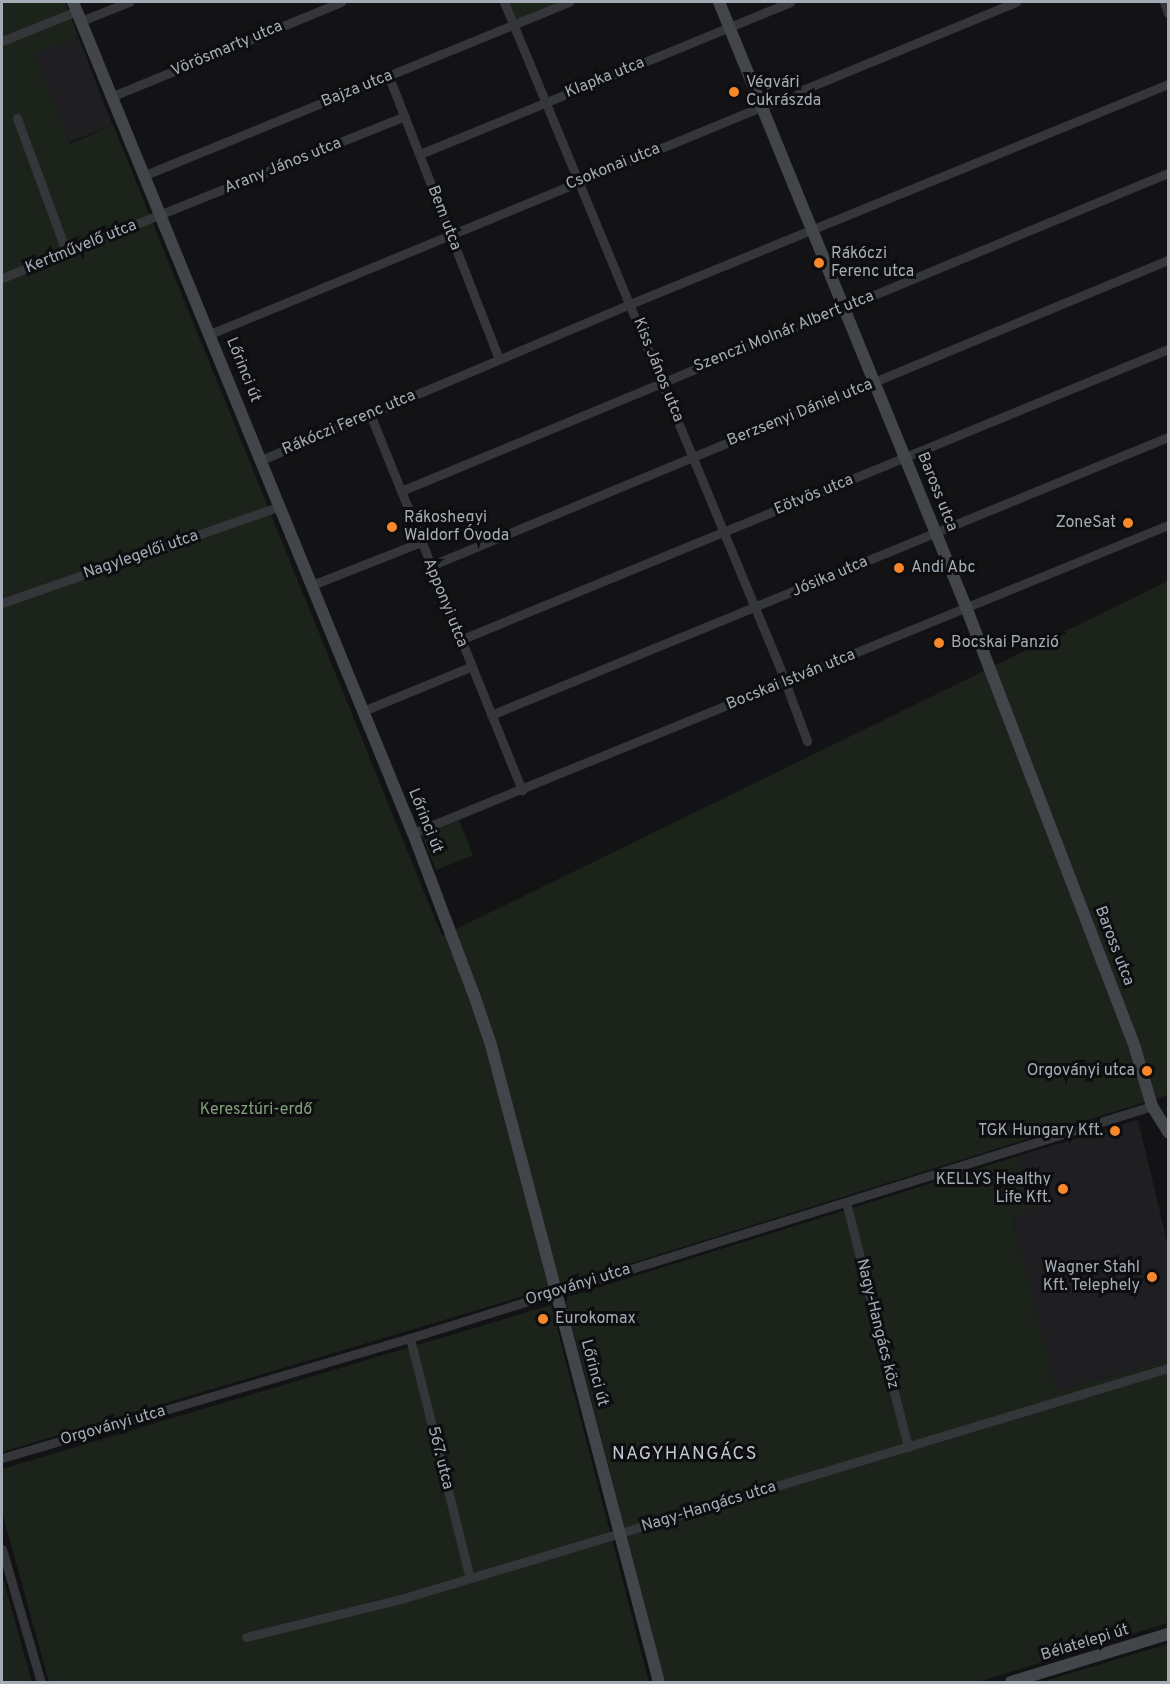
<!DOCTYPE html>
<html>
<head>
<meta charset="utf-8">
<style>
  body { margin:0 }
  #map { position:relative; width:1170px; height:1684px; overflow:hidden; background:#131315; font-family:Overpass,sans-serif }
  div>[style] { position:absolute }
  .built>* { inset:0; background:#1f1f22; transform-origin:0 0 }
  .green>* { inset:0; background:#1b231b; transform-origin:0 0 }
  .street>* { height:9px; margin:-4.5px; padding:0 4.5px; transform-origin:4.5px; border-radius:4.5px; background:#34363a }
  .secondary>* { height:12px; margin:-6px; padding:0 6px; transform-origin:6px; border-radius:6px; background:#42454a }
  .dots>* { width:16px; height:16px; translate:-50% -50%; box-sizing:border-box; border:3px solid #0e0e10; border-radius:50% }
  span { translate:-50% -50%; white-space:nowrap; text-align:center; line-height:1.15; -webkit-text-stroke:6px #0e0e10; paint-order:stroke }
  .street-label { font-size:16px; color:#a4adb6 }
  .poi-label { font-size:16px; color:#a4adb6 }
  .left { translate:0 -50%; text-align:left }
  .right { translate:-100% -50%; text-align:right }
  .park-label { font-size:16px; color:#80a17a }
  .neighbourhood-label { font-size:18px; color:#c5cbd2; letter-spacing:1.5px }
  .frame { position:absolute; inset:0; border:3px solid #a4adb6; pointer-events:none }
</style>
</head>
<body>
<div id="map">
  <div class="built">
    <i style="left:78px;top:36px;width:96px;height:48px;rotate:69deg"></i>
    <i style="clip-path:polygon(1138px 1120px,1168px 1246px,1168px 1360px,1057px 1392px,1012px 1218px,1030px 1211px,1018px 1156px)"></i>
  </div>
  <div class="green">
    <i style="clip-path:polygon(2px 2px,65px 2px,78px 36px,34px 54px,70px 144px,113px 125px,442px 936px,1168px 581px,1168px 1095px,571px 1282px,2px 1452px)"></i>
    <i style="clip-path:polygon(504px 2px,569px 2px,513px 25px)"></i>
    <i style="left:459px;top:820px;width:38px;height:40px;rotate:68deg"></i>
    <i style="clip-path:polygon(1018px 1156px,1030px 1211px,1012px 1218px,1057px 1392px,1168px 1360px,1168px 1623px,978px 1682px,665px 1682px,565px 1298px)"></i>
    <i style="clip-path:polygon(551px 1305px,649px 1682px,49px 1682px,2px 1512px,2px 1469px)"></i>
    <i style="clip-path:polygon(2px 1575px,32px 1682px,2px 1682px)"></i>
    <i style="clip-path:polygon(1168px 1644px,1168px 1682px,1041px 1682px)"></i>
  </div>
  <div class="street">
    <i style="left:504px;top:2px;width:721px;rotate:67.49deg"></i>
    <i style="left:780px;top:668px;width:78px;rotate:69.7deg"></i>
    <i style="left:1164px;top:2px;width:12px;rotate:70deg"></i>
    <i style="left:81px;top:21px;width:52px;rotate:-21.6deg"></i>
    <i style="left:2px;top:41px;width:81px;rotate:-21.8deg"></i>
    <i style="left:389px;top:77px;width:303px;rotate:68.7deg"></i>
    <i style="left:113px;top:96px;width:247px;rotate:-22.4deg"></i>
    <i style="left:17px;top:118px;width:145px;rotate:69.8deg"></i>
    <i style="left:420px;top:154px;width:400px;rotate:-22.3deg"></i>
    <i style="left:145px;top:175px;width:458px;rotate:-22.2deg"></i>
    <i style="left:2px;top:278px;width:434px;rotate:-21.9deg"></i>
    <i style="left:210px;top:334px;width:872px;rotate:-22.39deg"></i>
    <i style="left:370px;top:414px;width:406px;rotate:68deg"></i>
    <i style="left:261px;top:460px;width:401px;rotate:-22.9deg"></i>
    <i style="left:630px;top:304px;width:581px;rotate:-22.24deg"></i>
    <i style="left:401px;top:491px;width:830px;rotate:-22.52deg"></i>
    <i style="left:430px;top:566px;width:799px;rotate:-22.52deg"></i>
    <i style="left:312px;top:585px;width:117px;rotate:-21.5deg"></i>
    <i style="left:2px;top:603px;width:294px;rotate:-19.2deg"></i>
    <i style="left:460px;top:640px;width:765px;rotate:-22.34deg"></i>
    <i style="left:363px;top:711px;width:116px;rotate:-22.4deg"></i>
    <i style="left:491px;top:715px;width:732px;rotate:-22.32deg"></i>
    <i style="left:413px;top:833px;width:815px;rotate:-22.19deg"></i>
    <i style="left:846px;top:1202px;width:253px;rotate:75.8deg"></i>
    <i style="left:410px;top:1338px;width:247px;rotate:76deg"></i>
    <i style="left:2px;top:1458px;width:425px;rotate:-16.4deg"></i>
    <i style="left:410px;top:1338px;width:777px;rotate:-17.36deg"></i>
    <i style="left:2px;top:1549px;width:139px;rotate:73.7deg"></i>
    <i style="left:246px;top:1637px;width:160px;rotate:-13.8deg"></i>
    <i style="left:401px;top:1599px;width:801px;rotate:-16.76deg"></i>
  </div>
  <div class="secondary">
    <i style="left:73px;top:2px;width:898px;rotate:67.75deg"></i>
    <i style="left:413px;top:833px;width:173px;rotate:69.4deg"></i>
    <i style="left:474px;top:995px;width:53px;rotate:71.2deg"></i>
    <i style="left:491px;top:1045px;width:659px;rotate:75.23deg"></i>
    <i style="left:719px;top:2px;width:653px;rotate:67.79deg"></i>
    <i style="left:966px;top:607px;width:472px;rotate:69deg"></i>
    <i style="left:1135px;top:1048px;width:60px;rotate:73.7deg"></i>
    <i style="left:1152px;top:1106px;width:31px;rotate:58deg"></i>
    <i style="left:1011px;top:1682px;width:164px;rotate:-17deg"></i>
  </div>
  <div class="dots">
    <i style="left:734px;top:92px;background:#f78728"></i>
    <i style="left:819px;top:263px;background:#f78728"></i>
    <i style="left:1128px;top:523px;background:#f78728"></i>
    <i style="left:392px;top:527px;background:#f78728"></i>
    <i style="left:899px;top:568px;background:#f78728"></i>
    <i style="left:939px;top:643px;background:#f78728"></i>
    <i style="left:1147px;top:1071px;background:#f78728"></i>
    <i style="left:1115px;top:1131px;background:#f78728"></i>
    <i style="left:1063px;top:1189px;background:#f78728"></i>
    <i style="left:1152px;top:1277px;background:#f78728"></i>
    <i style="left:543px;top:1319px;background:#f78728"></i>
  </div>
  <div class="street-label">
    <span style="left:227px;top:49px;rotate:-23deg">Vörösmarty utca</span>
    <span style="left:605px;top:78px;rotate:-22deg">Klapka utca</span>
    <span style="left:357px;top:89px;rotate:-22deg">Bajza utca</span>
    <span style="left:283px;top:166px;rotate:-22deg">Arany János utca</span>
    <span style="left:613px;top:167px;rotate:-22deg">Csokonai utca</span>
    <span style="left:444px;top:218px;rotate:69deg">Bem utca</span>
    <span style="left:81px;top:247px;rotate:-22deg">Kertművelő utca</span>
    <span style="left:784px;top:332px;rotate:-22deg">Szenczi Molnár Albert utca</span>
    <span style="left:243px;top:370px;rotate:68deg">Lőrinci út</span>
    <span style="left:658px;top:370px;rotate:68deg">Kiss János utca</span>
    <span style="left:800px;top:413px;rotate:-22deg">Berzsenyi Dániel utca</span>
    <span style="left:349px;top:423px;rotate:-23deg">Rákóczi Ferenc utca</span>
    <span style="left:937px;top:492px;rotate:68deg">Baross utca</span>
    <span style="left:814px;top:495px;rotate:-22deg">Eötvös utca</span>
    <span style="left:141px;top:555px;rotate:-19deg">Nagylegelői utca</span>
    <span style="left:830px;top:577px;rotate:-23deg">Jósika utca</span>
    <span style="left:445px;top:603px;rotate:68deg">Apponyi utca</span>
    <span style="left:791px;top:680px;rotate:-22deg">Bocskai István utca</span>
    <span style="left:425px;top:821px;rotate:68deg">Lőrinci út</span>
    <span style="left:1114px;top:946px;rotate:69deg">Baross utca</span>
    <span style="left:578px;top:1285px;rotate:-17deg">Orgoványi utca</span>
    <span style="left:877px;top:1324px;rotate:76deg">Nagy-Hangács köz</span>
    <span style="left:594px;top:1373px;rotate:75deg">Lőrinci út</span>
    <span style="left:113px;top:1426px;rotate:-16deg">Orgoványi utca</span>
    <span style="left:440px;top:1458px;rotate:76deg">567. utca</span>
    <span style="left:709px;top:1507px;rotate:-17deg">Nagy-Hangács utca</span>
    <span style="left:1085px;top:1643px;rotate:-17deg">Bélatelepi út</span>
  </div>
  <div class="poi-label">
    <span class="left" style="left:746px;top:92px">Végvári<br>Cukrászda</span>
    <span class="left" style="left:831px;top:263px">Rákóczi<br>Ferenc utca</span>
    <span class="left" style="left:404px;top:527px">Rákoshegyi<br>Waldorf Óvoda</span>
    <span class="right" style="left:1116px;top:523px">ZoneSat</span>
    <span class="left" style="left:911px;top:568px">Andi Abc</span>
    <span class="left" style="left:951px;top:643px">Bocskai Panzió</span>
    <span class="right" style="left:1135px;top:1071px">Orgoványi utca</span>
    <span class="right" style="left:1103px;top:1131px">TGK Hungary Kft.</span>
    <span class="right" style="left:1051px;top:1189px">KELLYS Healthy<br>Life Kft.</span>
    <span class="right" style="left:1140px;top:1277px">Wagner Stahl<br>Kft. Telephely</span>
    <span class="left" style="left:555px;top:1319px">Eurokomax</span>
  </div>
  <div class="park-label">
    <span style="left:256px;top:1110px">Keresztúri-erdő</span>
  </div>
  <div class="neighbourhood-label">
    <span style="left:685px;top:1455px">NAGYHANGÁCS</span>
  </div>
  <div class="frame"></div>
</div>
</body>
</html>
